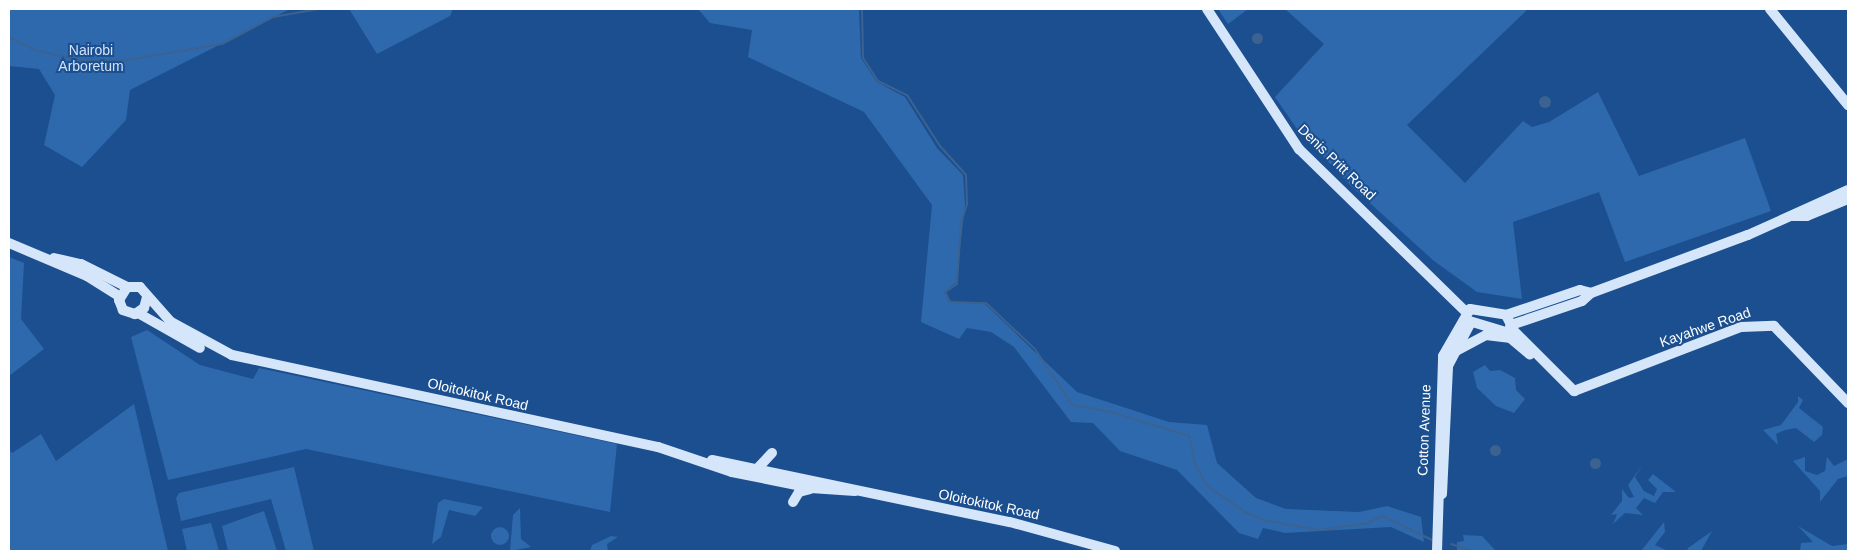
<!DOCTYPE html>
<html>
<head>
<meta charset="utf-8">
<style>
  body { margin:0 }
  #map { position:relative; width:1857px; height:560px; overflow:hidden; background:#1b4f8f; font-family:Helvetica,sans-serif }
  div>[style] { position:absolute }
  .green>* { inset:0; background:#2e69ad }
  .round { border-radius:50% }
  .water>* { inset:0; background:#3c6290 }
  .stream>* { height:2px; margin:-1px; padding:0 1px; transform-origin:1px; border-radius:1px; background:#3c6290 }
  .secondary>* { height:10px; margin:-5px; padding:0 5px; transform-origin:5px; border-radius:5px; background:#d6e6fa }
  span { translate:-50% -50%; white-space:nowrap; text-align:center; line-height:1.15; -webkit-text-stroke:4px #1b4f8f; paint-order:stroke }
  .park-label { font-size:14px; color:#cfe3fa }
  .street-label { font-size:14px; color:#fff }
  .frame { position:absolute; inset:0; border:10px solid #fff; pointer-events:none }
</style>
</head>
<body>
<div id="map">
  <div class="green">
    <i style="clip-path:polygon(9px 9px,290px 9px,130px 90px,126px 120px,82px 167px,44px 145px,55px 95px,39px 69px,9px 66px)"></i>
    <i style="clip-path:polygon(349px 9px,453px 9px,450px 16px,377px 54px)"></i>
    <i style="clip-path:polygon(698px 9px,859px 9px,861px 58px,877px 82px,905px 97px,937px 148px,963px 175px,965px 204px,956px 283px,944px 292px,949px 302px,985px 304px,1077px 392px,1169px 422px,1207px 425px,1217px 463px,1256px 498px,1286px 509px,1359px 512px,1387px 506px,1421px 517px,1424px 542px,1391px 527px,1285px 533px,1263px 528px,1258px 539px,1239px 533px,1177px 470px,1120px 451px,1093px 423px,1071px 422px,1014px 347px,991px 332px,967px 328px,959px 339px,921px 322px,932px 205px,864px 112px,748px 57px,752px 30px,710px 23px)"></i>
    <i style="clip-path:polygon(1218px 9px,1248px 9px,1228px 24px)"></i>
    <i style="clip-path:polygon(1285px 9px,1528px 9px,1407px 125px,1465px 183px,1523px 121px,1532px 127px,1549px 122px,1598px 92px,1639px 176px,1745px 138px,1771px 211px,1625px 262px,1599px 192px,1513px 222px,1522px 299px,1477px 292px,1434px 261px,1351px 186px,1297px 129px,1275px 97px,1324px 44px)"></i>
    <i style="clip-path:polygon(9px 257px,24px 263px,21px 319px,44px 349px,9px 376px)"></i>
    <i style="clip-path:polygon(147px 330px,200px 365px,253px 379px,259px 368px,617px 444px,610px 512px,306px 449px,168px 480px,131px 337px)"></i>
    <i style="clip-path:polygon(1485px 365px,1490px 371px,1500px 370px,1515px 378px,1516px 390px,1525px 399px,1514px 413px,1496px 406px,1477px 388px,1473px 372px)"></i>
    <i style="clip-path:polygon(1798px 396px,1803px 400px,1799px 408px,1823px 427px,1822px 435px,1814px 442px,1796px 428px,1785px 430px,1776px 434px,1778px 445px,1763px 430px,1781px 425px,1798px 402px)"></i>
    <i style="clip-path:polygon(134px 404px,168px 551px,9px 551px,9px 449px,12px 453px,41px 434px,56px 461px)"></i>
    <i style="clip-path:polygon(1805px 457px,1805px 471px,1817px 475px,1825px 471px,1827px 457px,1834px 466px,1848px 459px,1848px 476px,1838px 479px,1820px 502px,1820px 491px,1793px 461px)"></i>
    <i style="clip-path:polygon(1643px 464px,1635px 477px,1644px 491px,1654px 496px,1657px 489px,1648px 480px,1653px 474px,1676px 492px,1663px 492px,1655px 503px,1644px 498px,1636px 508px,1643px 515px,1625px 513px,1613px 524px,1617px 514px,1611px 515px,1622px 501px,1622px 489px,1629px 498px,1634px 497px,1628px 485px)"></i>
    <i style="clip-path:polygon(294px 467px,314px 551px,286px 551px,271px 499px,181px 521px,176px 498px,179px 493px)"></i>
    <i style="clip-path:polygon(444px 499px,483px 507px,475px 516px,449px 510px,441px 537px,432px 544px,438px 503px)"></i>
    <i style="clip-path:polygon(520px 508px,521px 539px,531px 547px,510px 551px,513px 515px)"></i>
    <i style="clip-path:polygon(264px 511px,277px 551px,228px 551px,222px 526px)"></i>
    <i style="clip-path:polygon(1664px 522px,1665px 532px,1655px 545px,1668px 551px,1641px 551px)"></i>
    <i style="clip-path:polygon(211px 523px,219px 551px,187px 551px,182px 529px)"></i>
    <i style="clip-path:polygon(1798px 526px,1832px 546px,1848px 544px,1848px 550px,1800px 551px,1801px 543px,1813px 542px)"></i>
    <i class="round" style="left:491px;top:527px;width:18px;height:18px"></i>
    <i style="clip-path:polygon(1712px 531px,1701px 551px,1687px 551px,1688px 548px)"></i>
    <i style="clip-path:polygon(1463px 535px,1482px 536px,1496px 551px,1457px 551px,1457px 542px,1464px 541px)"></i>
    <i style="clip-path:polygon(611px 536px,618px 537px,607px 544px,608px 551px,590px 551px,592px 545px)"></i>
  </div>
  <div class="water">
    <i class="round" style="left:1251.5px;top:32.5px;width:11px;height:11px"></i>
    <i class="round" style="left:1539px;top:96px;width:12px;height:12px"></i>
    <i class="round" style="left:1489.5px;top:444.5px;width:11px;height:11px"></i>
    <i class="round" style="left:1589.5px;top:457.5px;width:11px;height:11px"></i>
  </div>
  <div class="stream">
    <i style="left:862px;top:9px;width:49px;rotate:88.8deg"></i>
    <i style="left:863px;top:58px;width:27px;rotate:57deg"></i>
    <i style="left:878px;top:81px;width:32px;rotate:26deg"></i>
    <i style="left:907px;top:95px;width:61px;rotate:57.1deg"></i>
    <i style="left:940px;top:146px;width:39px;rotate:48deg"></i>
    <i style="left:966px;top:175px;width:29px;rotate:88deg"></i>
    <i style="left:967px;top:204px;width:20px;rotate:108deg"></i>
    <i style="left:961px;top:223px;width:61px;rotate:93.8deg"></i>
    <i style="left:957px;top:284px;width:14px;rotate:146deg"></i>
    <i style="left:945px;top:292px;width:11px;rotate:63deg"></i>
    <i style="left:950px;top:302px;width:36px;rotate:2deg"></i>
    <i style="left:986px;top:303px;width:67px;rotate:43.2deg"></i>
    <i style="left:1035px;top:349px;width:67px;rotate:56.5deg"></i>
    <i style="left:1072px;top:405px;width:40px;rotate:10deg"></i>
    <i style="left:1111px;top:412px;width:82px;rotate:17.1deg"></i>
    <i style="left:1189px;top:436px;width:29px;rotate:78deg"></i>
    <i style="left:1195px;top:464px;width:25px;rotate:61deg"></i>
    <i style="left:1207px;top:486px;width:46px;rotate:34.4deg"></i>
    <i style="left:1245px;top:512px;width:20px;rotate:24deg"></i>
    <i style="left:1263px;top:520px;width:58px;rotate:10deg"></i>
    <i style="left:1320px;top:530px;width:49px;rotate:-8.3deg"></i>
    <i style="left:1368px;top:523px;width:16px;rotate:-27deg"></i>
    <i style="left:1382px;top:516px;width:55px;rotate:25.6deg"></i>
    <i style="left:9px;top:37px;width:28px;rotate:27deg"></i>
    <i style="left:34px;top:50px;width:49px;rotate:12.9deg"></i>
    <i style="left:82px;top:61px;width:46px;rotate:-1.2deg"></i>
    <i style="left:128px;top:60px;width:95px;rotate:-9.7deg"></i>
    <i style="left:222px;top:44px;width:58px;rotate:-27.9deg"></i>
    <i style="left:273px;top:17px;width:46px;rotate:-10.1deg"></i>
    <i style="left:1451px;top:544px;width:23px;rotate:18deg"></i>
  </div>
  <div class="secondary">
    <i style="left:1207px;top:9px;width:168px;rotate:56.7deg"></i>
    <i style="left:1299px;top:149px;width:233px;rotate:44.3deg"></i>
    <i style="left:1770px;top:9px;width:124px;rotate:50.9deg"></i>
    <i style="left:1793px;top:216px;width:14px"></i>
    <i style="left:1807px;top:216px;width:44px;rotate:-22.5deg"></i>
    <i style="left:9px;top:243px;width:85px;rotate:22.9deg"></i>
    <i style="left:87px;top:276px;width:38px;rotate:32deg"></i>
    <i style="left:54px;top:258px;width:28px;rotate:13deg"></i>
    <i style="left:81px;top:264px;width:51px;rotate:26.6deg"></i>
    <i style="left:147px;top:297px;width:11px;rotate:105deg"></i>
    <i style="left:144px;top:308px;width:11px;rotate:146deg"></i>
    <i style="left:135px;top:314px;width:13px;rotate:-162deg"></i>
    <i style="left:123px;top:310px;width:11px;rotate:-112deg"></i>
    <i style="left:119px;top:300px;width:15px;rotate:-58deg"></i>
    <i style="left:127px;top:287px;width:13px"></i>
    <i style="left:140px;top:287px;width:47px;rotate:48.5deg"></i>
    <i style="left:171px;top:322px;width:69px;rotate:28.4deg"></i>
    <i style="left:232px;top:355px;width:436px;rotate:12.2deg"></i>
    <i style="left:658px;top:447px;width:78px;rotate:18.7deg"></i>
    <i style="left:732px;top:472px;width:81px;rotate:11.4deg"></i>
    <i style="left:811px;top:488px;width:44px;rotate:3.9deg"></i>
    <i style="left:138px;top:313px;width:71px;rotate:29.4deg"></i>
    <i style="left:1506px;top:315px;width:78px;rotate:-18.7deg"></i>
    <i style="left:1580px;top:290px;width:11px;rotate:15deg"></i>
    <i style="left:1466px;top:320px;width:39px;rotate:17deg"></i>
    <i style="left:1511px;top:325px;width:75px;rotate:-18.7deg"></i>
    <i style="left:1582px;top:301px;width:12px;rotate:-42deg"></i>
    <i style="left:1591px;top:293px;width:167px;rotate:-20.3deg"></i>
    <i style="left:1748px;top:235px;width:110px;rotate:-24.2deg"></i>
    <i style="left:1510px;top:327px;width:91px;rotate:45deg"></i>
    <i style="left:1574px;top:391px;width:179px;rotate:-21deg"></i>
    <i style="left:1741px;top:327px;width:33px;rotate:-2deg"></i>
    <i style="left:1774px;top:326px;width:107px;rotate:46.1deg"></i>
    <i style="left:1503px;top:332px;width:35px;rotate:40deg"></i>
    <i style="left:1454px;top:352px;width:36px;rotate:-28deg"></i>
    <i style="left:1486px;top:335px;width:23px;rotate:7deg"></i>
    <i style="left:712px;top:460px;width:304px;rotate:11.8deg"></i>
    <i style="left:1010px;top:522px;width:109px;rotate:15.4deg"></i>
    <i style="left:757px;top:469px;width:22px;rotate:-47deg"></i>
    <i style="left:1442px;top:494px;width:128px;rotate:-87.3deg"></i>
    <i style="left:1448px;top:366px;width:47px;rotate:-62.4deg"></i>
    <i style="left:793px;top:502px;width:12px;rotate:-59deg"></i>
    <i style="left:799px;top:492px;width:11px;rotate:-15deg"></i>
    <i style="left:1437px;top:551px;width:195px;rotate:-88.2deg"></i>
    <i style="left:1443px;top:356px;width:54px;rotate:-60.1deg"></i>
    <i style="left:1470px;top:309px;width:36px;rotate:9deg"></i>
    <i style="left:1506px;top:315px;width:11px;rotate:63deg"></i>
  </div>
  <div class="park-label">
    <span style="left:91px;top:58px">Nairobi<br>Arboretum</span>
  </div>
  <div class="street-label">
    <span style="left:1337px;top:162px;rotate:44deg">Denis Pritt Road</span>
    <span style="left:1705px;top:327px;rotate:-19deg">Kayahwe Road</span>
    <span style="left:478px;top:394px;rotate:13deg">Oloitokitok Road</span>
    <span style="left:1424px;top:430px;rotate:-88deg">Cotton Avenue</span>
    <span style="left:989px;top:504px;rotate:12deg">Oloitokitok Road</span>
  </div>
  <div class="frame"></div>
</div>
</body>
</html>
